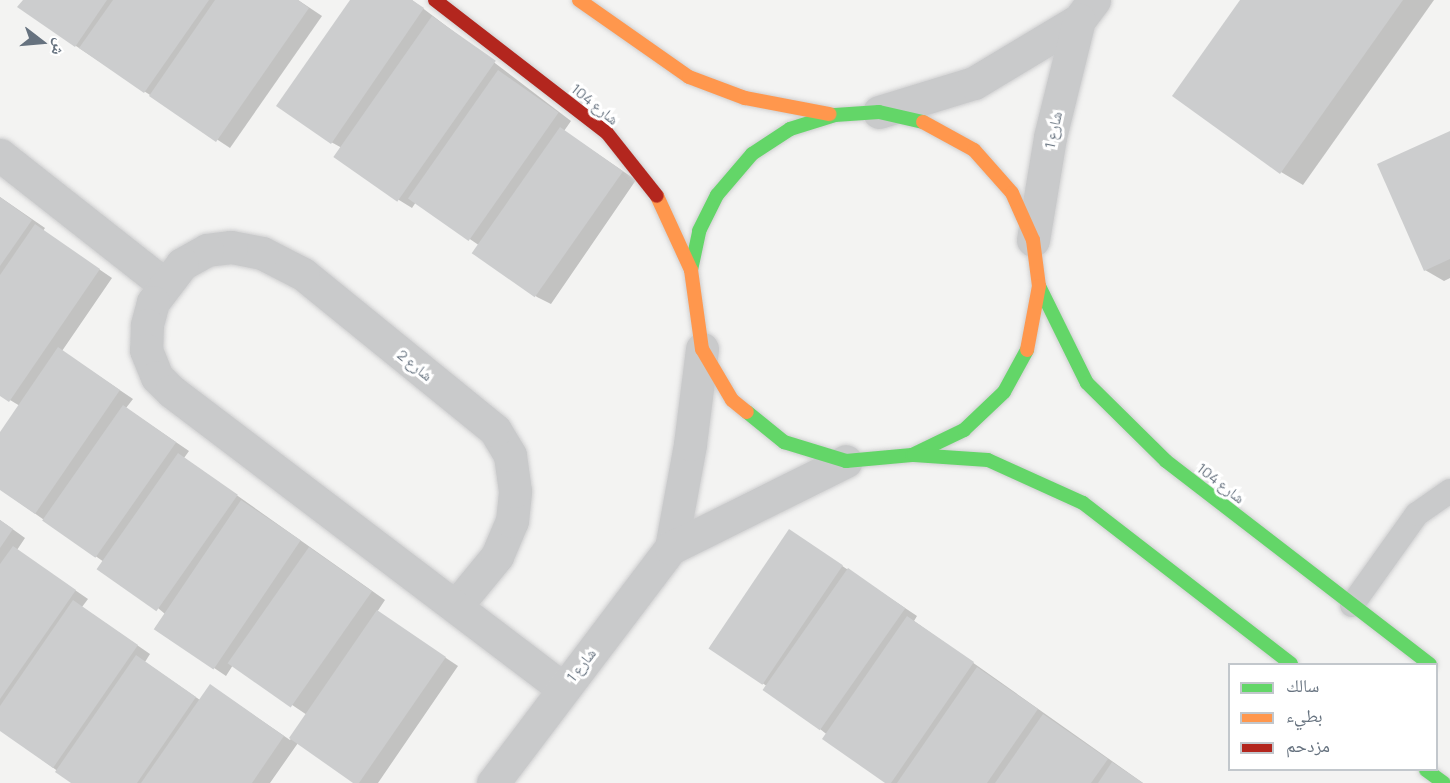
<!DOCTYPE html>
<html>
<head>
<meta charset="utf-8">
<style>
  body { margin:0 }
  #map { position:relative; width:1450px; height:783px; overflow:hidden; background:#f3f3f2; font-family:Manrope,"Noto Naskh Arabic",sans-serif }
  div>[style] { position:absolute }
  .shadow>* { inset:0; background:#0003 }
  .building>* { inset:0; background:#cccdce; transform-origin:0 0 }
  .roads { filter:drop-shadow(0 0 2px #cfcfd0) drop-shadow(0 0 2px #cfcfd0) }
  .lane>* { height:24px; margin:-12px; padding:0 12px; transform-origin:12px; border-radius:12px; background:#c9cacb }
  .street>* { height:33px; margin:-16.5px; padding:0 16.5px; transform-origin:16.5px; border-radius:16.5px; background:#c9cacb }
  .fast>* { height:14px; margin:-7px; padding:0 7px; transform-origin:7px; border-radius:7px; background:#63d668 }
  .slow>* { height:14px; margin:-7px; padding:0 7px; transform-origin:7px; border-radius:7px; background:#ff974d }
  .jam>* { height:14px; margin:-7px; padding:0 7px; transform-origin:7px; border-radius:7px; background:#b3261e }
  span { translate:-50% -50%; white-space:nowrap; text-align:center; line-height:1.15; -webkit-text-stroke:6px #fff; paint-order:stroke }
  .street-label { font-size:15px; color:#66727f }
  .legend { position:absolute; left:1228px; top:663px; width:210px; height:108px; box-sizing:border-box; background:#fff; border:2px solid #c2c7cc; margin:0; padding:8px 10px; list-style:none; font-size:18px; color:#66727f }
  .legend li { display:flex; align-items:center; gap:12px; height:30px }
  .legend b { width:30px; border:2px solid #c2c7cc }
  .north { position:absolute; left:12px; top:12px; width:60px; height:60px; -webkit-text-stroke:4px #fff; paint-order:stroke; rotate:106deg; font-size:16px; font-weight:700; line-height:24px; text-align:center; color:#66727f }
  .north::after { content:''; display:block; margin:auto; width:21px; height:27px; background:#66727f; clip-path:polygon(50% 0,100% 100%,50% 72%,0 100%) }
</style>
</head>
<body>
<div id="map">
  <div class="shadow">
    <i style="clip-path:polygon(24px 0,298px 0,322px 16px,230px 148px,76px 46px)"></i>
    <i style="clip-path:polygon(352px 0,412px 0,571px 121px,564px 131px,636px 180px,551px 304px,537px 297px,480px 246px,416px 202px,412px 208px,399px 200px,337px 156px,342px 148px,331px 142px)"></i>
    <i style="clip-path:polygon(1242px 0,1434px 0,1303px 185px,1281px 172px)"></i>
    <i style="clip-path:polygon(1450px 133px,1450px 278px,1444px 281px,1425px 270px)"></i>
    <i style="clip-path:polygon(0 197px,45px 228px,43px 231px,112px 278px,62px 351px,133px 399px,126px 408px,189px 451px,184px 458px,385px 600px,377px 612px,458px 666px,378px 783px,356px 783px,298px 743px,270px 783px,74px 783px,0 729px,0 520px,25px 538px,17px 550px,88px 599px,82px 607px,150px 654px,145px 662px,200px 700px,223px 694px,290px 740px,307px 715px,233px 665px,226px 676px,155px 628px,165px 614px,104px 562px,0 489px,0 435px,20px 406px,0 394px)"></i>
    <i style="clip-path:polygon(790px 531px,917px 616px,914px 621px,1143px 783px,887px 783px,768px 687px,710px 647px)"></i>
  </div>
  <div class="building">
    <i style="clip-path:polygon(23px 0,107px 0,75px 47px,17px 7px)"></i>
    <i style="clip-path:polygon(113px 0,209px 0,144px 93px,79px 48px)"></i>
    <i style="clip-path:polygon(215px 0,298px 0,309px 8px,216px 142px,149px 96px)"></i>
    <i style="clip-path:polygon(350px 0,412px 0,424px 8px,331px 144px,276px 106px)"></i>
    <i style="clip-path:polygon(1240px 0,1403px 0,1280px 174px,1172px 96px)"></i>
    <i style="left:432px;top:16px;width:78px;height:172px;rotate:35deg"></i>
    <i style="left:498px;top:70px;width:74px;height:157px;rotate:35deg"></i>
    <i style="left:560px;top:127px;width:77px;height:154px;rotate:35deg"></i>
    <i style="clip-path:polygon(1450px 131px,1450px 259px,1424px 271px,1377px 164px)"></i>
    <i style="clip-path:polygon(0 197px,32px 220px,0 266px)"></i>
    <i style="clip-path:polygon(35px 224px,100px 269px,9px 402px,0 396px,0 275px)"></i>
    <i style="clip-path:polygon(58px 347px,120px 390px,35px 514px,0 490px,0 432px)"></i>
    <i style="left:123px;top:405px;width:65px;height:141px;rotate:35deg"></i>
    <i style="left:178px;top:453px;width:73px;height:142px;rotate:35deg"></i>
    <i style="left:241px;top:500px;width:72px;height:156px;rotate:34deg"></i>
    <i style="clip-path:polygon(0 520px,13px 529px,0 548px)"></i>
    <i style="left:789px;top:529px;width:65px;height:144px;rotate:34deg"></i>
    <i style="clip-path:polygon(13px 546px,76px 590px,0 699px,0 564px)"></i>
    <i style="left:309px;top:547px;width:77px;height:142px;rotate:35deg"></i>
    <i style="left:848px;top:568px;width:70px;height:149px;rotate:35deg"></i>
    <i style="clip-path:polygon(73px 600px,138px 645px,53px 768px,0 731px,0 706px)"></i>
    <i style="clip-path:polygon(377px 610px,446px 657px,359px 783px,353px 783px,289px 738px)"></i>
    <i style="clip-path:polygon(907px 616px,974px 662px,891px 783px,885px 783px,822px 739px)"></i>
    <i style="clip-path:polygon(136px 655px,196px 697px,137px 783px,71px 783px,55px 772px)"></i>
    <i style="clip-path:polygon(977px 667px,1038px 709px,987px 783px,897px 783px)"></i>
    <i style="clip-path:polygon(210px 684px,284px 736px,252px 783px,141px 783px)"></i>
    <i style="clip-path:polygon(1043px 714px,1108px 759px,1091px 783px,995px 783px)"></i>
    <i style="clip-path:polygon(1112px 762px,1143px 783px,1098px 783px)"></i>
  </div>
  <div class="roads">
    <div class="lane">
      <i style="left:1352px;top:605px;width:112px;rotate:-54.5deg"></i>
      <i style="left:1417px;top:514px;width:40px;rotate:-34.9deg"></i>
    </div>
    <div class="street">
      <i style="left:879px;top:112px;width:99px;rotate:-17deg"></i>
      <i style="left:974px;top:83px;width:122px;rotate:-31deg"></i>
      <i style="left:1079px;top:20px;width:25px;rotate:-53deg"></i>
      <i style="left:0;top:155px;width:209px;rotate:38.2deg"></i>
      <i style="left:1033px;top:240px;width:104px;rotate:-80.6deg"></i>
      <i style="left:1050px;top:137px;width:121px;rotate:-76.1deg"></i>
      <i style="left:671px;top:548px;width:106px;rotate:-79.6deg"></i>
      <i style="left:690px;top:444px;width:96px;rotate:-82.8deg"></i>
      <i style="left:456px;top:606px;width:65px;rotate:-50.6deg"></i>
      <i style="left:497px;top:556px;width:38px;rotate:-67deg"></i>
      <i style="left:512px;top:521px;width:30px;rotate:-84deg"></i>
      <i style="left:515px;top:491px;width:36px;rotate:-98deg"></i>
      <i style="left:510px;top:455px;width:29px;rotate:-121deg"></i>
      <i style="left:495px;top:430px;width:247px;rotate:-140.9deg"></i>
      <i style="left:303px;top:274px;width:46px;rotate:-152.9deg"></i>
      <i style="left:262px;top:253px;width:32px;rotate:-169deg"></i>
      <i style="left:231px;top:247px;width:24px;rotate:173deg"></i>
      <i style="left:207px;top:250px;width:29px;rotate:151deg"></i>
      <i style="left:182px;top:264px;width:48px;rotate:127.3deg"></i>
      <i style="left:153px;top:302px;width:24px;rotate:105deg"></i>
      <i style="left:147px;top:325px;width:25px;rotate:92deg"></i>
      <i style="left:146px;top:350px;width:29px;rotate:68deg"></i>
      <i style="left:157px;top:377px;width:20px;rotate:45deg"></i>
      <i style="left:171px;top:391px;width:492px;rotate:37.2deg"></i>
      <i style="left:493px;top:783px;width:295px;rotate:-52.9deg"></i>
      <i style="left:671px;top:548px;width:195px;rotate:-26.4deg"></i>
    </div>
    <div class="fast">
      <i style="left:691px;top:270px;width:40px;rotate:-78deg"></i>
      <i style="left:699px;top:231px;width:40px;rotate:-63.4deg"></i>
      <i style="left:717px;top:195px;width:54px;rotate:-49.5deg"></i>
      <i style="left:752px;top:154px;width:45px;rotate:-33.3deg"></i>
      <i style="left:790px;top:129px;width:47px;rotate:-17.3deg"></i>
      <i style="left:835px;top:115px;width:44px;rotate:-3.9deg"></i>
      <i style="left:879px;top:112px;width:45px;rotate:12.8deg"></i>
      <i style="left:1039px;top:286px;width:108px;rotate:63.7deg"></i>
      <i style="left:1087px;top:383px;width:111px;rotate:44.6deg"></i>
      <i style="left:1166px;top:461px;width:333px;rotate:37.6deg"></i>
      <i style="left:747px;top:412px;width:48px;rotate:39deg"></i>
      <i style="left:784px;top:442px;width:65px;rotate:17deg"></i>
      <i style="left:846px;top:461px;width:66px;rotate:-5.2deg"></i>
      <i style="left:912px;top:455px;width:58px;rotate:-25.7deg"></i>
      <i style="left:964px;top:430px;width:55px;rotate:-43.5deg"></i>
      <i style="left:1004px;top:392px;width:48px;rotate:-61.3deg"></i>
      <i style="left:914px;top:455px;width:74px;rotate:3.9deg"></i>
      <i style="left:988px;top:460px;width:104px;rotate:24.4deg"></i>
      <i style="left:1083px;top:503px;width:263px;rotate:37.7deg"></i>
      <i style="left:1426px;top:770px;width:22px;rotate:36deg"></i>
    </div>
    <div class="slow">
      <i style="left:579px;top:0;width:134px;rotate:35deg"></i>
      <i style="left:689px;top:77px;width:60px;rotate:20.6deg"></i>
      <i style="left:745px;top:98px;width:86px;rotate:10.7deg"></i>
      <i style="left:923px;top:122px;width:58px;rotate:28.8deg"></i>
      <i style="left:974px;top:150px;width:57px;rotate:48.5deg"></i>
      <i style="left:1012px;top:193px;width:51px;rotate:65.9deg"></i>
      <i style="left:1033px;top:240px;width:46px;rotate:82.6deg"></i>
      <i style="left:1039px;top:286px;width:65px;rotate:100.6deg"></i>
      <i style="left:657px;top:196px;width:81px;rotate:65.3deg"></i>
      <i style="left:691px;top:270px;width:80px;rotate:82.1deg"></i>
      <i style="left:702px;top:349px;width:59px;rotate:59.5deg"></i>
      <i style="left:732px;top:400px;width:19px;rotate:39deg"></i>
    </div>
    <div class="jam">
      <i style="left:435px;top:0;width:217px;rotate:37.7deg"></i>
      <i style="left:607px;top:133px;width:80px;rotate:51.6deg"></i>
    </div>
  </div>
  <div class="street-label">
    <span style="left:595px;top:104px;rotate:39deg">شارع 104</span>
    <span style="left:1053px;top:130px;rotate:-78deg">شارع 1</span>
    <span style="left:415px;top:365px;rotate:39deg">شارع 2</span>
    <span style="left:1221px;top:483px;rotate:38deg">شارع 104</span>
    <span style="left:581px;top:665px;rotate:-52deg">شارع 1</span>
  </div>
  <ul class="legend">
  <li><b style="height:8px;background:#63d668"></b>سالك</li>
  <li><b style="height:8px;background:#ff974d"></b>بطيء</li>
  <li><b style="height:8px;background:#b3261e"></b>مزدحم</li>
  </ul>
  <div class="north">ش</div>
</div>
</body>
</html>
